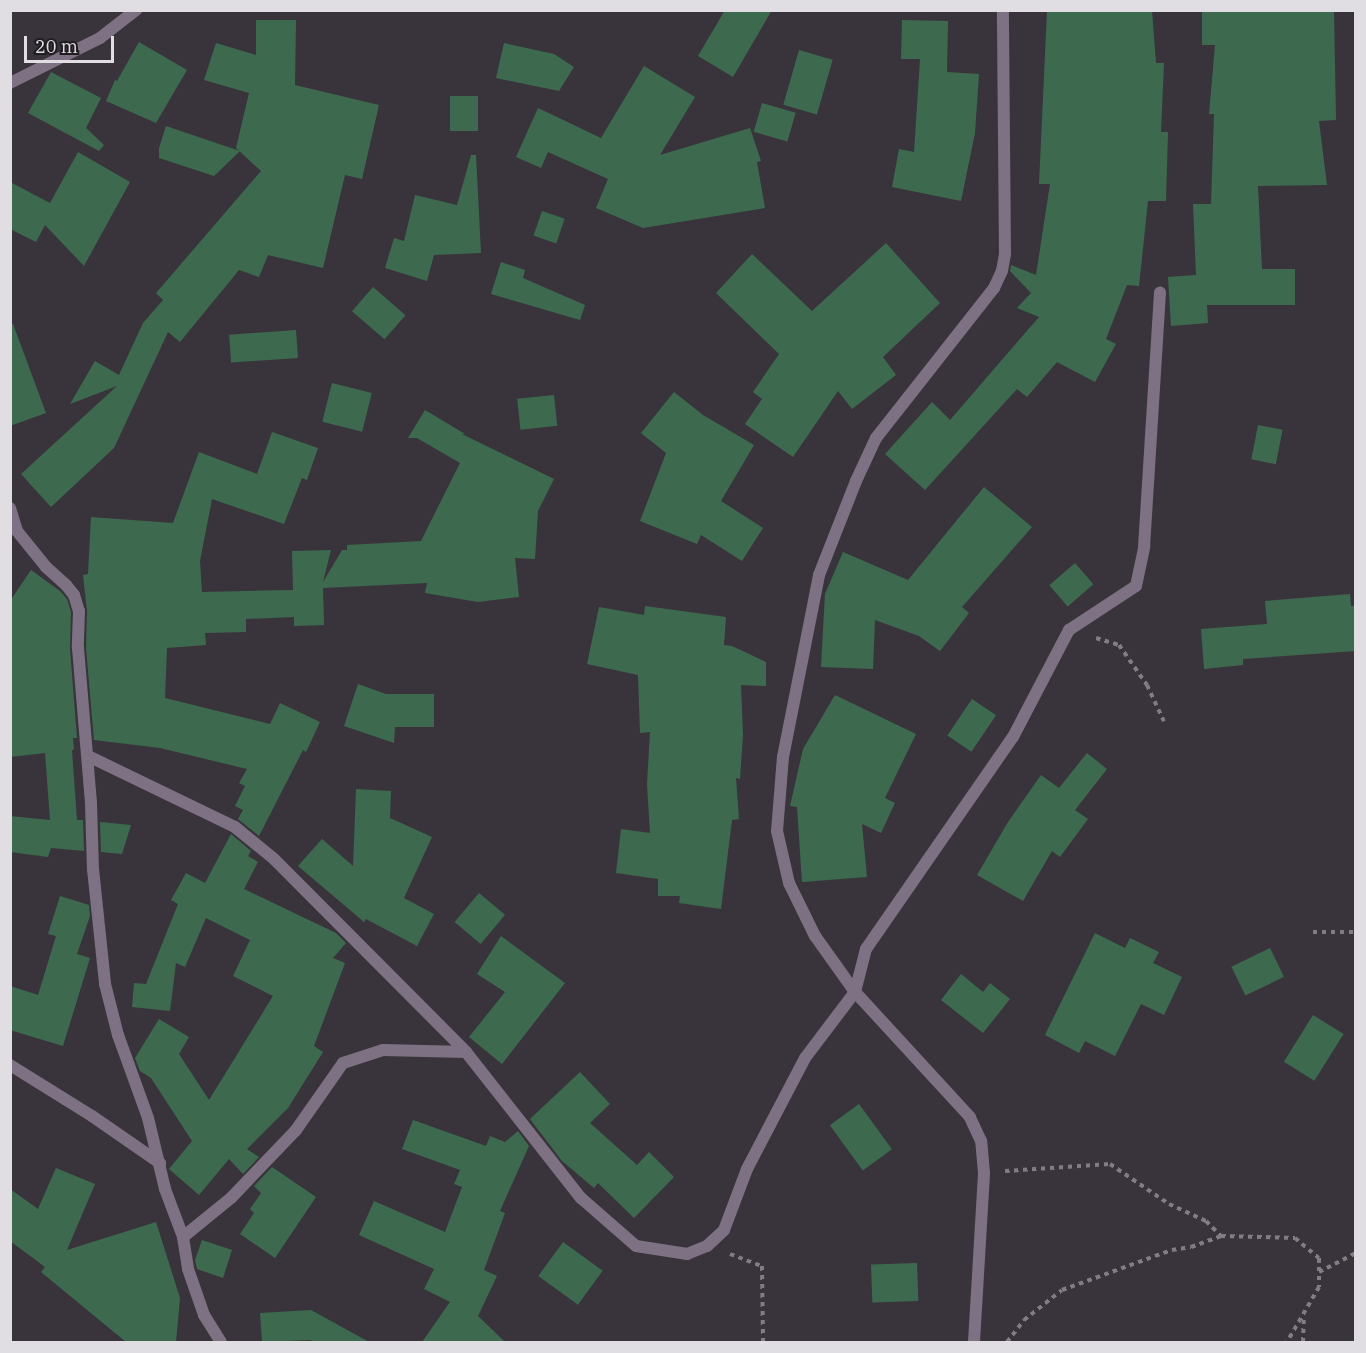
<!DOCTYPE html>
<html>
<head>
<meta charset="utf-8">
<style>
  body { margin:0 }
  #map { position:relative; width:1366px; height:1353px; overflow:hidden; background:#39343b; font-family:"IBM Plex Serif",serif }
  div>[style] { position:absolute }
  .building>* { inset:0; background:#3d6a4f; transform-origin:0 0 }
  .path>* { height:4px; margin-top:-2px; transform-origin:0; background:repeating-linear-gradient(90deg,#817d83 0 4.5px,transparent 0 9px) }
  .minor>* { height:12px; margin:-6px; padding:0 6px; transform-origin:6px; border-radius:6px; background:#7d7183 }
  span { translate:-50% -50%; white-space:nowrap; text-align:center; line-height:1.15; -webkit-text-stroke:6px #1f1d20; paint-order:stroke }
  .frame { position:absolute; inset:0; border:12px solid #e1dee3; pointer-events:none }
  .scale { position:absolute; left:24px; top:36px; width:90px; height:27px; box-sizing:border-box; border:3px solid #e1dee3; border-top:0; padding-left:8px; font-size:18px; line-height:21px; white-space:nowrap; color:#e1dee3; -webkit-text-stroke:4px #1f1d20; paint-order:stroke }
</style>
</head>
<body>
<div id="map">
  <div class="building">
    <i style="clip-path:polygon(725px 10px,772px 10px,733px 77px,698px 56px)"></i>
    <i style="clip-path:polygon(1118px 10px,1152px 10px,1156px 63px,1164px 63px,1161px 132px,1168px 132px,1166px 201px,1148px 201px,1139px 286px,1127px 285px,1106px 339px,1116px 344px,1095px 382px,1057px 362px,1027px 397px,1017px 389px,925px 490px,885px 454px,932px 402px,950px 420px,1039px 317px,1017px 308px,1031px 293px,1010px 271px,1011px 265px,1036px 275px,1050px 184px,1039px 184px,1047px 11px)"></i>
    <i style="clip-path:polygon(1202px 10px,1334px 10px,1336px 120px,1319px 121px,1327px 185px,1258px 186px,1262px 269px,1295px 269px,1295px 305px,1207px 305px,1208px 323px,1171px 326px,1168px 277px,1196px 275px,1193px 204px,1211px 204px,1214px 114px,1209px 114px,1215px 45px,1202px 45px)"></i>
    <i style="clip-path:polygon(256px 20px,296px 20px,295px 85px,379px 105px,362px 179px,345px 175px,323px 268px,268px 255px,259px 277px,239px 270px,180px 342px,168px 332px,114px 448px,51px 507px,21px 474px,117px 386px,70px 404px,95px 361px,119px 375px,143px 323px,163px 300px,156px 293px,261px 171px,236px 148px,249px 93px,204px 80px,216px 43px,256px 55px)"></i>
    <i style="clip-path:polygon(902px 20px,948px 21px,947px 72px,979px 74px,975px 133px,961px 201px,892px 187px,899px 149px,914px 152px,920px 59px,901px 59px)"></i>
    <i style="clip-path:polygon(139px 42px,187px 70px,156px 123px,106px 101px,115px 80px,117px 81px)"></i>
    <i style="clip-path:polygon(504px 43px,554px 54px,574px 67px,559px 91px,496px 78px)"></i>
    <i style="left:799px;top:50px;width:35px;height:57px;rotate:16deg"></i>
    <i style="clip-path:polygon(644px 66px,695px 97px,660px 155px,750px 128px,761px 161px,757px 162px,765px 208px,643px 228px,596px 208px,608px 179px,548px 152px,541px 168px,516px 157px,538px 108px,601px 138px)"></i>
    <i style="clip-path:polygon(51px 72px,101px 98px,86px 128px,104px 145px,99px 151px,28px 113px)"></i>
    <i style="left:450px;top:96px;width:28px;height:35px"></i>
    <i style="left:762px;top:103px;width:35px;height:30px;rotate:16deg"></i>
    <i style="clip-path:polygon(166px 126px,240px 151px,214px 176px,159px 158px,159px 148px)"></i>
    <i style="clip-path:polygon(78px 152px,130px 182px,84px 266px,45px 225px,36px 242px,10px 229px,10px 182px,50px 203px)"></i>
    <i style="clip-path:polygon(471px 155px,476px 155px,481px 253px,434px 255px,427px 281px,385px 268px,394px 238px,404px 241px,415px 195px,457px 205px)"></i>
    <i style="left:542px;top:211px;width:24px;height:26px;rotate:19deg"></i>
    <i style="clip-path:polygon(886px 243px,940px 303px,883px 357px,896px 375px,852px 409px,838px 391px,793px 457px,745px 424px,762px 399px,753px 392px,779px 354px,716px 293px,752px 254px,812px 311px)"></i>
    <i style="clip-path:polygon(501px 262px,525px 270px,523px 278px,585px 305px,580px 320px,491px 294px)"></i>
    <i style="left:373px;top:287px;width:43px;height:32px;rotate:41deg"></i>
    <i style="clip-path:polygon(10px 324px,13px 324px,46px 413px,10px 426px)"></i>
    <i style="left:296px;top:330px;width:28px;height:67px;rotate:86deg"></i>
    <i style="left:332px;top:383px;width:41px;height:40px;rotate:14deg"></i>
    <i style="clip-path:polygon(674px 392px,703px 415px,754px 445px,721px 501px,763px 528px,742px 561px,701px 535px,697px 544px,640px 521px,666px 453px,641px 433px)"></i>
    <i style="left:554px;top:395px;width:31px;height:37px;rotate:84deg"></i>
    <i style="clip-path:polygon(425px 410px,465px 434px,462px 434px,554px 479px,538px 511px,535px 559px,515px 558px,519px 597px,478px 602px,425px 593px,427px 583px,323px 588px,324px 625px,294px 626px,294px 617px,246px 619px,246px 632px,205px 633px,206px 645px,167px 648px,165px 698px,270px 724px,280px 703px,320px 722px,306px 752px,303px 750px,259px 836px,238px 819px,243px 810px,235px 806px,245px 786px,239px 783px,247px 769px,160px 748px,94px 740px,86px 648px,87px 611px,83px 575px,88px 574px,91px 517px,173px 523px,199px 452px,257px 474px,272px 432px,318px 448px,307px 480px,302px 478px,284px 524px,212px 499px,200px 561px,202px 592px,293px 590px,292px 551px,331px 550px,323px 582px,342px 550px,347px 550px,347px 545px,421px 541px,460px 463px,417px 438px,408px 438px)"></i>
    <i style="left:1258px;top:425px;width:25px;height:35px;rotate:11deg"></i>
    <i style="clip-path:polygon(984px 487px,1032px 527px,962px 607px,969px 613px,940px 651px,919px 636px,875px 620px,873px 669px,821px 667px,825px 594px,843px 552px,908px 580px)"></i>
    <i style="left:1075px;top:563px;width:28px;height:34px;rotate:49deg"></i>
    <i style="clip-path:polygon(31px 570px,60px 591px,67px 599px,71px 612px,70px 649px,77px 738px,73px 738px,74px 750px,72px 750px,77px 820px,83px 820px,84px 851px,51px 848px,48px 857px,10px 852px,10px 816px,50px 820px,45px 753px,10px 757px,10px 601px)"></i>
    <i style="clip-path:polygon(1350px 594px,1351px 606px,1356px 606px,1356px 651px,1243px 659px,1243px 665px,1204px 669px,1201px 629px,1267px 624px,1265px 601px)"></i>
    <i style="clip-path:polygon(645px 606px,726px 617px,724px 645px,732px 646px,766px 662px,766px 686px,741px 685px,743px 735px,740px 779px,736px 778px,739px 819px,732px 820px,721px 909px,679px 903px,680px 896px,658px 896px,658px 879px,616px 873px,621px 829px,650px 833px,647px 784px,650px 732px,640px 733px,638px 675px,587px 664px,599px 607px,644px 615px)"></i>
    <i style="clip-path:polygon(358px 684px,386px 694px,434px 694px,434px 727px,395px 727px,394px 743px,344px 726px)"></i>
    <i style="clip-path:polygon(835px 695px,916px 734px,885px 798px,895px 803px,881px 833px,862px 824px,867px 877px,802px 882px,797px 807px,790px 806px,803px 749px)"></i>
    <i style="left:972px;top:699px;width:29px;height:44px;rotate:34deg"></i>
    <i style="clip-path:polygon(1087px 753px,1107px 769px,1075px 810px,1088px 819px,1060px 857px,1052px 851px,1023px 901px,977px 875px,1008px 822px,1041px 775px,1059px 788px)"></i>
    <i style="clip-path:polygon(356px 789px,391px 791px,390px 818px,432px 837px,404px 898px,434px 914px,417px 946px,366px 919px,364px 922px,298px 866px,322px 839px,353px 866px)"></i>
    <i style="clip-path:polygon(100px 822px,131px 825px,122px 854px,101px 852px)"></i>
    <i style="clip-path:polygon(231px 834px,251px 851px,248px 856px,258px 862px,244px 889px,336px 933px,346px 943px,333px 958px,345px 963px,314px 1046px,323px 1052px,288px 1108px,247px 1149px,259px 1157px,243px 1174px,229px 1159px,199px 1195px,169px 1169px,192px 1141px,151px 1078px,140px 1071px,135px 1058px,159px 1019px,189px 1037px,179px 1054px,209px 1100px,273px 996px,233px 976px,250px 940px,206px 918px,185px 967px,176px 963px,170px 1011px,132px 1007px,134px 983px,146px 984px,178px 904px,171px 900px,186px 873px,205px 883px)"></i>
    <i style="left:479px;top:893px;width:34px;height:38px;rotate:40deg"></i>
    <i style="clip-path:polygon(60px 896px,89px 905px,90px 916px,77px 954px,90px 958px,63px 1046px,10px 1030px,10px 986px,38px 995px,56px 936px,48px 934px)"></i>
    <i style="clip-path:polygon(1095px 933px,1125px 948px,1130px 938px,1159px 952px,1153px 963px,1182px 977px,1164px 1015px,1141px 1004px,1115px 1056px,1085px 1041px,1079px 1053px,1045px 1035px)"></i>
    <i style="clip-path:polygon(501px 936px,565px 983px,502px 1064px,469px 1037px,505px 992px,477px 974px)"></i>
    <i style="left:1270px;top:948px;width:32px;height:43px;rotate:64deg"></i>
    <i style="clip-path:polygon(961px 974px,983px 992px,990px 983px,1010px 999px,983px 1033px,941px 1000px)"></i>
    <i style="left:1313px;top:1015px;width:36px;height:55px;rotate:32deg"></i>
    <i style="clip-path:polygon(580px 1072px,610px 1104px,590px 1123px,637px 1165px,649px 1152px,674px 1177px,634px 1218px,598px 1183px,594px 1188px,562px 1161px,530px 1119px)"></i>
    <i style="left:859px;top:1104px;width:56px;height:36px;rotate:54deg"></i>
    <i style="clip-path:polygon(413px 1120px,486px 1146px,490px 1136px,505px 1142px,518px 1131px,529px 1146px,500px 1211px,505px 1213px,484px 1270px,497px 1276px,478px 1316px,505px 1342px,422px 1342px,450px 1302px,424px 1289px,434px 1269px,359px 1235px,374px 1201px,445px 1232px,462px 1187px,454px 1184px,460px 1170px,402px 1149px)"></i>
    <i style="clip-path:polygon(272px 1167px,316px 1197px,275px 1258px,240px 1234px,254px 1213px,250px 1209px,261px 1193px,254px 1186px)"></i>
    <i style="clip-path:polygon(56px 1168px,95px 1184px,67px 1250px,156px 1222px,180px 1298px,176px 1342px,126px 1342px,41px 1272px,45px 1267px,10px 1241px,10px 1189px,38px 1209px)"></i>
    <i style="clip-path:polygon(202px 1240px,232px 1250px,223px 1278px,197px 1269px,195px 1260px)"></i>
    <i style="left:563px;top:1242px;width:49px;height:42px;rotate:36deg"></i>
    <i style="left:917px;top:1263px;width:38px;height:46px;rotate:88deg"></i>
    <i style="clip-path:polygon(311px 1310px,369px 1342px,315px 1342px,310px 1340px,262px 1342px,260px 1313px)"></i>
  </div>
  <div class="path">
    <i style="left:1096px;top:638px;width:24px;rotate:17deg"></i>
    <i style="left:1119px;top:645px;width:49px;rotate:55deg"></i>
    <i style="left:1147px;top:685px;width:40px;rotate:65deg"></i>
    <i style="left:1313px;top:932px;width:43px"></i>
    <i style="left:1005px;top:1171px;width:105px;rotate:-3.8deg"></i>
    <i style="left:1110px;top:1164px;width:71px;rotate:34.1deg"></i>
    <i style="left:1169px;top:1204px;width:41px;rotate:24.7deg"></i>
    <i style="left:1206px;top:1221px;width:21px;rotate:45deg"></i>
    <i style="left:1221px;top:1236px;width:74px;rotate:1.5deg"></i>
    <i style="left:1295px;top:1238px;width:31px;rotate:40deg"></i>
    <i style="left:1319px;top:1258px;width:29px;rotate:90deg"></i>
    <i style="left:1319px;top:1287px;width:64px;rotate:120.2deg"></i>
    <i style="left:730px;top:1254px;width:34px;rotate:21deg"></i>
    <i style="left:762px;top:1266px;width:76px;rotate:89.2deg"></i>
    <i style="left:1319px;top:1272px;width:42px;rotate:-27.2deg"></i>
    <i style="left:1007px;top:1342px;width:28px;rotate:-52deg"></i>
    <i style="left:1024px;top:1320px;width:48px;rotate:-38.3deg"></i>
    <i style="left:1062px;top:1290px;width:117px;rotate:-20deg"></i>
    <i style="left:1172px;top:1250px;width:19px;rotate:-9deg"></i>
    <i style="left:1191px;top:1247px;width:32px;rotate:-20deg"></i>
    <i style="left:1303px;top:1342px;width:26px;rotate:-88deg"></i>
  </div>
  <div class="minor">
    <i style="left:10px;top:83px;width:101px;rotate:-26.6deg"></i>
    <i style="left:100px;top:38px;width:46px;rotate:-37.9deg"></i>
    <i style="left:10px;top:508px;width:24px;rotate:73deg"></i>
    <i style="left:17px;top:531px;width:46px;rotate:51.1deg"></i>
    <i style="left:46px;top:567px;width:27px;rotate:42deg"></i>
    <i style="left:66px;top:585px;width:13px;rotate:51deg"></i>
    <i style="left:74px;top:595px;width:17px;rotate:73deg"></i>
    <i style="left:79px;top:611px;width:37px;rotate:92deg"></i>
    <i style="left:78px;top:648px;width:156px;rotate:85.2deg"></i>
    <i style="left:91px;top:803px;width:66px;rotate:88.3deg"></i>
    <i style="left:93px;top:869px;width:116px;rotate:84deg"></i>
    <i style="left:105px;top:984px;width:53px;rotate:75.7deg"></i>
    <i style="left:118px;top:1035px;width:88px;rotate:70.1deg"></i>
    <i style="left:148px;top:1118px;width:73px;rotate:76.5deg"></i>
    <i style="left:165px;top:1189px;width:51px;rotate:69.4deg"></i>
    <i style="left:183px;top:1237px;width:32px;rotate:81deg"></i>
    <i style="left:188px;top:1269px;width:49px;rotate:70.8deg"></i>
    <i style="left:204px;top:1315px;width:32px;rotate:58deg"></i>
    <i style="left:88px;top:756px;width:163px;rotate:25.8deg"></i>
    <i style="left:235px;top:827px;width:50px;rotate:39.4deg"></i>
    <i style="left:274px;top:859px;width:272px;rotate:45.1deg"></i>
    <i style="left:466px;top:1052px;width:186px;rotate:51.8deg"></i>
    <i style="left:581px;top:1198px;width:73px;rotate:41.1deg"></i>
    <i style="left:636px;top:1246px;width:52px;rotate:8.9deg"></i>
    <i style="left:687px;top:1254px;width:22px;rotate:-22deg"></i>
    <i style="left:707px;top:1246px;width:23px;rotate:-43deg"></i>
    <i style="left:724px;top:1230px;width:65px;rotate:-69.3deg"></i>
    <i style="left:747px;top:1169px;width:125px;rotate:-62.4deg"></i>
    <i style="left:805px;top:1058px;width:83px;rotate:-52.9deg"></i>
    <i style="left:855px;top:992px;width:44px;rotate:-75.7deg"></i>
    <i style="left:866px;top:949px;width:258px;rotate:-55.3deg"></i>
    <i style="left:1013px;top:737px;width:121px;rotate:-62.4deg"></i>
    <i style="left:1069px;top:630px;width:80px;rotate:-33.3deg"></i>
    <i style="left:1136px;top:586px;width:40px;rotate:-78deg"></i>
    <i style="left:1144px;top:547px;width:255px;rotate:-86.4deg"></i>
    <i style="left:10px;top:1065px;width:97px;rotate:31.9deg"></i>
    <i style="left:92px;top:1116px;width:83px;rotate:34.7deg"></i>
    <i style="left:183px;top:1237px;width:62px;rotate:-39.1deg"></i>
    <i style="left:231px;top:1198px;width:94px;rotate:-46.3deg"></i>
    <i style="left:296px;top:1130px;width:82px;rotate:-55deg"></i>
    <i style="left:343px;top:1063px;width:42px;rotate:-18deg"></i>
    <i style="left:383px;top:1050px;width:83px;rotate:1.4deg"></i>
    <i style="left:974px;top:1342px;width:169px;rotate:-86.6deg"></i>
    <i style="left:984px;top:1173px;width:32px;rotate:-95deg"></i>
    <i style="left:981px;top:1141px;width:26px;rotate:-115deg"></i>
    <i style="left:970px;top:1117px;width:170px;rotate:-132.6deg"></i>
    <i style="left:855px;top:992px;width:69px;rotate:-125.5deg"></i>
    <i style="left:815px;top:936px;width:59px;rotate:-116.1deg"></i>
    <i style="left:789px;top:883px;width:53px;rotate:-103deg"></i>
    <i style="left:777px;top:831px;width:74px;rotate:-85.4deg"></i>
    <i style="left:783px;top:757px;width:186px;rotate:-78.8deg"></i>
    <i style="left:819px;top:575px;width:101px;rotate:-68.5deg"></i>
    <i style="left:856px;top:481px;width:47px;rotate:-65.1deg"></i>
    <i style="left:876px;top:438px;width:191px;rotate:-51.8deg"></i>
    <i style="left:994px;top:288px;width:19px;rotate:-65deg"></i>
    <i style="left:1002px;top:271px;width:17px;rotate:-80deg"></i>
    <i style="left:1005px;top:254px;width:244px;rotate:-90.5deg"></i>
  </div>
  <div class="frame"></div>
  <div class="scale">20 m</div>
</div>
</body>
</html>
